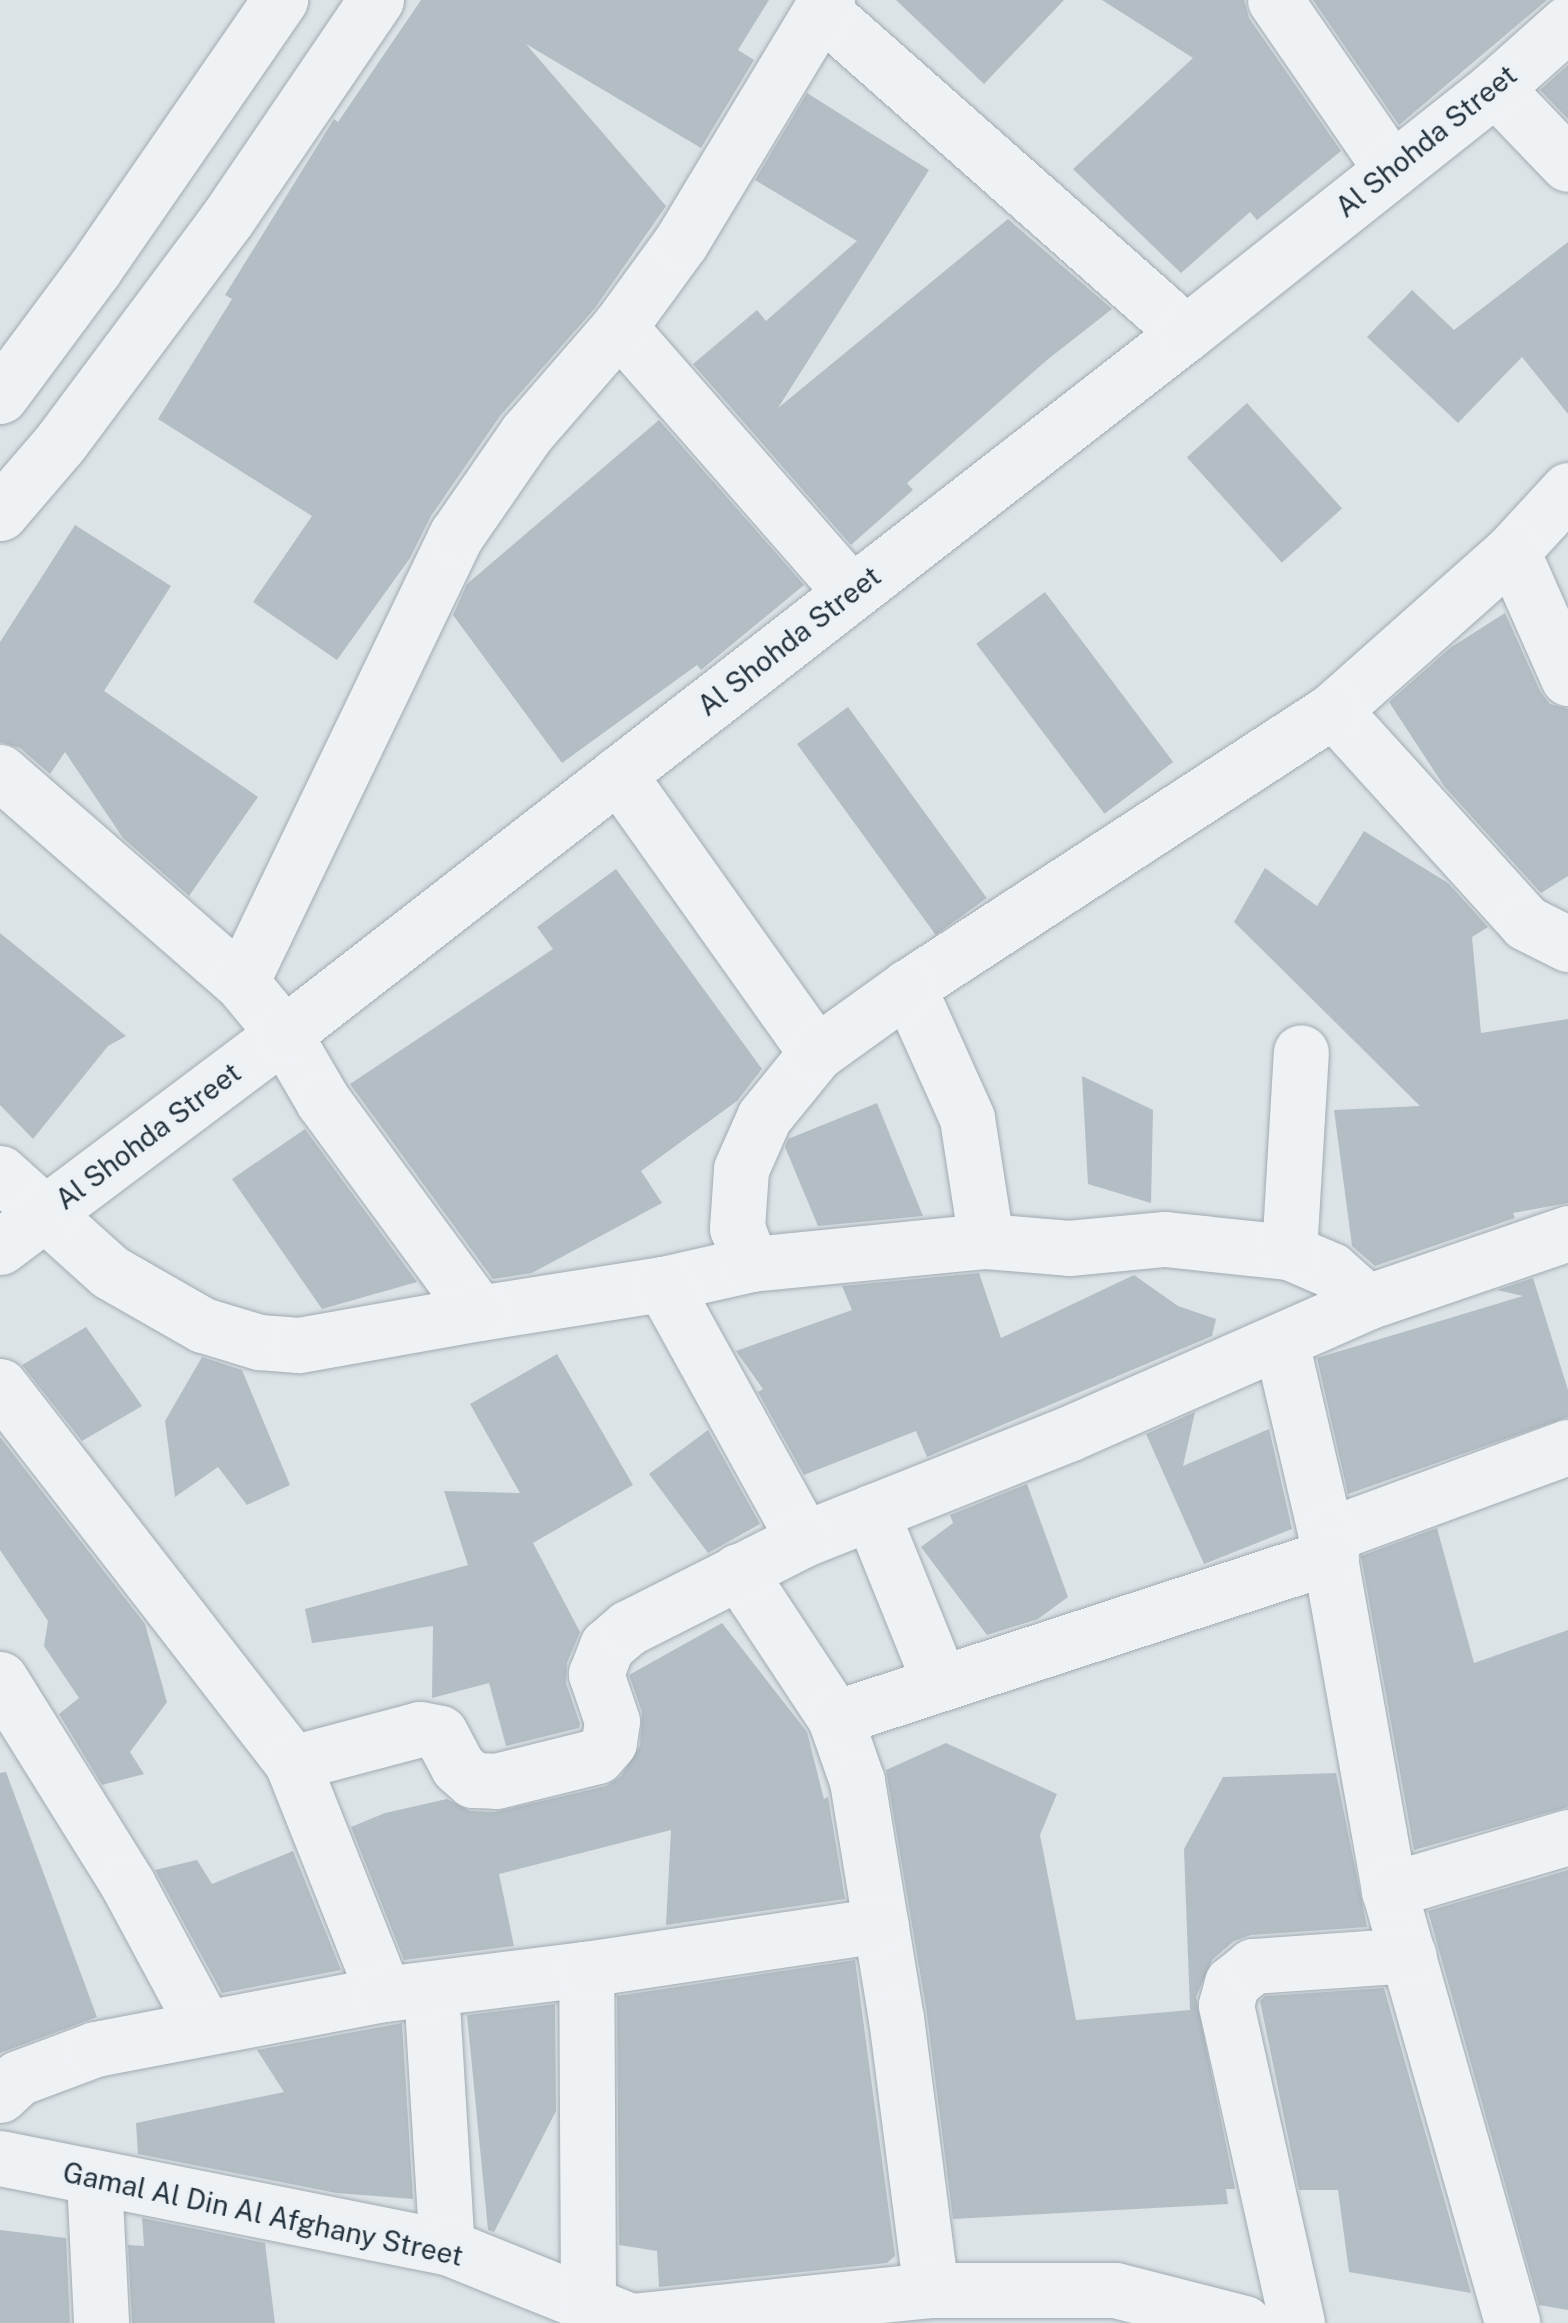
<!DOCTYPE html>
<html>
<head>
<meta charset="utf-8">
<style>
  body { margin:0 }
  #map { position:relative; width:1568px; height:2323px; overflow:hidden; background:#dce3e7; font-family:"Public Sans",sans-serif }
  div>[style] { position:absolute }
  .building>* { inset:0; background:#b3bdc4; transform-origin:0 0 }
  .roads { filter:drop-shadow(0 0 2px #a1abb1) drop-shadow(0 0 2px #a1abb1) }
  .minor>* { height:55px; margin:-27.5px; padding:0 27.5px; transform-origin:27.5px; border-radius:27.5px; background:#eff2f5 }
  span { translate:-50% -50%; white-space:nowrap; text-align:center; line-height:1.15; -webkit-text-stroke:10px #ebf1f5; paint-order:stroke }
  .street-label { font-size:28px; color:#25333e }
</style>
</head>
<body>
<div id="map">
  <div class="building">
    <i style="clip-path:polygon(421px 0,769px 0,738px 50px,754px 60px,701px 148px,526px 44px,666px 206px,595px 308px,500px 416px,431px 516px,410px 558px,337px 660px,253px 602px,312px 516px,158px 419px,232px 299px,225px 295px,334px 119px,338px 122px)"></i>
    <i style="clip-path:polygon(896px 0,1064px 0,984px 84px)"></i>
    <i style="clip-path:polygon(1102px 0,1244px 0,1249px 18px,1341px 151px,1257px 220px,1250px 212px,1181px 273px,1073px 169px,1193px 58px)"></i>
    <i style="clip-path:polygon(1313px 0,1547px 0,1399px 125px)"></i>
    <i style="clip-path:polygon(1568px 65px,1568px 119px,1540px 90px)"></i>
    <i style="clip-path:polygon(807px 93px,929px 170px,778px 408px,1008px 219px,1112px 309px,1047px 360px,907px 483px,913px 490px,851px 545px,693px 364px,757px 310px,766px 321px,857px 241px,755px 180px)"></i>
    <i style="clip-path:polygon(1568px 242px,1568px 414px,1522px 357px,1458px 423px,1367px 337px,1412px 290px,1454px 330px)"></i>
    <i style="left:1247px;top:403px;width:142px;height:81px;rotate:48deg"></i>
    <i style="clip-path:polygon(659px 420px,804px 585px,701px 670px,697px 665px,562px 763px,453px 615px,467px 584px)"></i>
    <i style="clip-path:polygon(75px 525px,171px 586px,104px 691px,258px 797px,189px 896px,123px 838px,65px 752px,50px 774px,20px 748px,0 742px,0 642px)"></i>
    <i style="left:1045px;top:592px;width:213px;height:86px;rotate:53deg"></i>
    <i style="clip-path:polygon(1505px 613px,1540px 691px,1550px 704px,1568px 709px,1568px 876px,1541px 893px,1444px 786px,1389px 702px,1450px 648px)"></i>
    <i style="left:848px;top:707px;width:236px;height:63px;rotate:54deg"></i>
    <i style="clip-path:polygon(1364px 831px,1448px 883px,1488px 927px,1472px 937px,1481px 1033px,1568px 1019px,1568px 1203px,1513px 1213px,1515px 1218px,1375px 1266px,1352px 1246px,1334px 1110px,1420px 1106px,1234px 922px,1265px 868px,1317px 906px)"></i>
    <i style="clip-path:polygon(616px 869px,762px 1069px,737px 1101px,641px 1171px,662px 1203px,532px 1273px,493px 1279px,350px 1084px,553px 949px,537px 927px)"></i>
    <i style="clip-path:polygon(0 933px,126px 1036px,108px 1046px,33px 1139px,0 1105px)"></i>
    <i style="clip-path:polygon(1082px 1076px,1153px 1110px,1151px 1203px,1088px 1184px)"></i>
    <i style="clip-path:polygon(877px 1103px,923px 1216px,818px 1226px,785px 1147px,788px 1139px)"></i>
    <i style="clip-path:polygon(305px 1129px,417px 1282px,322px 1309px,232px 1179px)"></i>
    <i style="clip-path:polygon(979px 1273px,1001px 1338px,1134px 1275px,1178px 1306px,1216px 1319px,1212px 1336px,927px 1457px,916px 1431px,804px 1475px,758px 1392px,763px 1389px,736px 1351px,852px 1310px,842px 1286px)"></i>
    <i style="clip-path:polygon(1533px 1278px,1568px 1390px,1568px 1417px,1348px 1494px,1317px 1358px,1523px 1296px,1497px 1290px)"></i>
    <i style="clip-path:polygon(86px 1327px,142px 1406px,82px 1441px,22px 1365px)"></i>
    <i style="clip-path:polygon(557px 1354px,633px 1485px,533px 1543px,580px 1632px,567px 1663px,566px 1683px,580px 1724px,579px 1728px,506px 1746px,489px 1683px,432px 1698px,433px 1626px,312px 1643px,305px 1609px,468px 1565px,444px 1491px,520px 1493px,470px 1404px)"></i>
    <i style="clip-path:polygon(202px 1357px,242px 1370px,290px 1485px,247px 1505px,218px 1467px,175px 1497px,165px 1421px)"></i>
    <i style="clip-path:polygon(1195px 1412px,1183px 1466px,1269px 1429px,1292px 1529px,1204px 1564px,1146px 1434px)"></i>
    <i style="clip-path:polygon(708px 1430px,760px 1524px,708px 1553px,649px 1474px)"></i>
    <i style="clip-path:polygon(0 1437px,145px 1624px,167px 1702px,130px 1752px,144px 1774px,102px 1785px,59px 1714px,79px 1698px,44px 1646px,48px 1621px,0 1550px)"></i>
    <i style="clip-path:polygon(1027px 1484px,1068px 1597px,1038px 1619px,987px 1635px,921px 1547px,953px 1523px,950px 1515px)"></i>
    <i style="clip-path:polygon(1437px 1528px,1474px 1663px,1568px 1630px,1568px 1807px,1414px 1850px,1361px 1556px)"></i>
    <i style="clip-path:polygon(722px 1623px,807px 1732px,824px 1799px,828px 1797px,845px 1899px,666px 1925px,671px 1830px,499px 1874px,514px 1946px,404px 1960px,351px 1827px,385px 1813px,447px 1799px,470px 1811px,495px 1812px,606px 1786px,621px 1776px,640px 1746px,642px 1712px,629px 1675px)"></i>
    <i style="clip-path:polygon(946px 1743px,1057px 1794px,1040px 1835px,1076px 2020px,1190px 2010px,1184px 1849px,1223px 1777px,1336px 1773px,1367px 1927px,1251px 1935px,1234px 1941px,1212px 1960px,1196px 1997px,1235px 2189px,1226px 2189px,1228px 2204px,953px 2219px,927px 2014px,886px 1770px)"></i>
    <i style="clip-path:polygon(6px 1772px,97px 2017px,0 2053px,0 1773px)"></i>
    <i style="clip-path:polygon(293px 1851px,341px 1970px,222px 1993px,155px 1870px,197px 1860px,212px 1884px)"></i>
    <i style="clip-path:polygon(1568px 1870px,1568px 2310px,1539px 2305px,1428px 1911px)"></i>
    <i style="clip-path:polygon(855px 1960px,895px 2256px,887px 2263px,659px 2287px,657px 2251px,619px 2245px,617px 1996px)"></i>
    <i style="clip-path:polygon(1384px 1988px,1471px 2293px,1349px 2272px,1338px 2190px,1299px 2190px,1260px 2001px,1265px 1996px)"></i>
    <i style="clip-path:polygon(555px 2004px,556px 2111px,494px 2232px,488px 2230px,467px 2015px)"></i>
    <i style="clip-path:polygon(402px 2023px,413px 2199px,336px 2193px,138px 2154px,136px 2123px,284px 2092px,257px 2050px)"></i>
    <i style="clip-path:polygon(142px 2218px,265px 2243px,275px 2323px,132px 2323px,128px 2245px,144px 2246px)"></i>
    <i style="clip-path:polygon(0 2230px,66px 2238px,70px 2323px,0 2323px)"></i>
  </div>
  <div class="roads">
    <div class="minor">
      <i style="left:1275px;top:0;width:206px;rotate:55.5deg"></i>
      <i style="left:821px;top:10px;width:487px;rotate:41.5deg"></i>
      <i style="left:1495px;top:88px;width:105px;rotate:46.2deg"></i>
      <i style="left:619px;top:327px;width:352px;rotate:48.8deg"></i>
      <i style="left:0;top:396px;width:159px;rotate:-53.4deg"></i>
      <i style="left:95px;top:268px;width:326px;rotate:-55.4deg"></i>
      <i style="left:1568px;top:490px;width:83px;rotate:132.6deg"></i>
      <i style="left:1512px;top:551px;width:239px;rotate:138.4deg"></i>
      <i style="left:1333px;top:710px;width:287px;rotate:47.8deg"></i>
      <i style="left:1526px;top:923px;width:47px;rotate:26.6deg"></i>
      <i style="left:0;top:513px;width:92px;rotate:-49.4deg"></i>
      <i style="left:60px;top:443px;width:279px;rotate:-53.3deg"></i>
      <i style="left:227px;top:219px;width:265px;rotate:-55.8deg"></i>
      <i style="left:1512px;top:551px;width:139px;rotate:66.2deg"></i>
      <i style="left:0;top:772px;width:320px;rotate:41.1deg"></i>
      <i style="left:241px;top:982px;width:67px;rotate:50.4deg"></i>
      <i style="left:284px;top:1034px;width:78px;rotate:59.8deg"></i>
      <i style="left:323px;top:1101px;width:263px;rotate:53.7deg"></i>
      <i style="left:479px;top:1313px;width:186px;rotate:-9deg"></i>
      <i style="left:663px;top:1284px;width:90px;rotate:-12.8deg"></i>
      <i style="left:751px;top:1264px;width:236px;rotate:-5.6deg"></i>
      <i style="left:986px;top:1241px;width:83px;rotate:4.8deg"></i>
      <i style="left:1069px;top:1248px;width:96px;rotate:-5.4deg"></i>
      <i style="left:1165px;top:1239px;width:125px;rotate:6deg"></i>
      <i style="left:1289px;top:1252px;width:46px;rotate:23.2deg"></i>
      <i style="left:1331px;top:1270px;width:48px;rotate:41.6deg"></i>
      <i style="left:1367px;top:1302px;width:213px;rotate:-18.9deg"></i>
      <i style="left:618px;top:774px;width:342px;rotate:54.6deg"></i>
      <i style="left:241px;top:982px;width:497px;rotate:-64.3deg"></i>
      <i style="left:457px;top:534px;width:121px;rotate:-55.4deg"></i>
      <i style="left:526px;top:434px;width:142px;rotate:-49deg"></i>
      <i style="left:619px;top:327px;width:105px;rotate:-53.9deg"></i>
      <i style="left:681px;top:242px;width:283px;rotate:-58.9deg"></i>
      <i style="left:0;top:1173px;width:148px;rotate:42deg"></i>
      <i style="left:110px;top:1272px;width:107px;rotate:29.7deg"></i>
      <i style="left:203px;top:1325px;width:59px;rotate:16.9deg"></i>
      <i style="left:259px;top:1342px;width:40px;rotate:4.3deg"></i>
      <i style="left:299px;top:1345px;width:183px;rotate:-10.1deg"></i>
      <i style="left:986px;top:1241px;width:124px;rotate:-98.8deg"></i>
      <i style="left:967px;top:1118px;width:144px;rotate:-114.2deg"></i>
      <i style="left:908px;top:987px;width:507px;rotate:-33.09deg"></i>
      <i style="left:0;top:1247px;width:355px;rotate:-36.9deg"></i>
      <i style="left:284px;top:1034px;width:1142px;rotate:-37.85deg"></i>
      <i style="left:1186px;top:333px;width:394px;rotate:-38.4deg"></i>
      <i style="left:1495px;top:88px;width:98px;rotate:-41.7deg"></i>
      <i style="left:1289px;top:1252px;width:200px;rotate:-86.6deg"></i>
      <i style="left:751px;top:1264px;width:39px;rotate:-111deg"></i>
      <i style="left:737px;top:1228px;width:59px;rotate:-86.1deg"></i>
      <i style="left:741px;top:1169px;width:57px;rotate:-66.1deg"></i>
      <i style="left:764px;top:1117px;width:82px;rotate:-50.9deg"></i>
      <i style="left:816px;top:1053px;width:113px;rotate:-35.7deg"></i>
      <i style="left:663px;top:1284px;width:291px;rotate:61.1deg"></i>
      <i style="left:804px;top:1539px;width:284px;rotate:-21.7deg"></i>
      <i style="left:1068px;top:1434px;width:327px;rotate:-23.8deg"></i>
      <i style="left:1281px;top:1342px;width:199px;rotate:76.9deg"></i>
      <i style="left:1326px;top:1536px;width:258px;rotate:-20.2deg"></i>
      <i style="left:0;top:1386px;width:477px;rotate:52.2deg"></i>
      <i style="left:871px;top:1512px;width:184px;rotate:68deg"></i>
      <i style="left:1326px;top:1536px;width:360px;rotate:79.9deg"></i>
      <i style="left:1389px;top:1890px;width:450px;rotate:74.1deg"></i>
      <i style="left:738px;top:1571px;width:176px;rotate:56.6deg"></i>
      <i style="left:835px;top:1718px;width:67px;rotate:70.8deg"></i>
      <i style="left:857px;top:1781px;width:240px;rotate:80.7deg"></i>
      <i style="left:896px;top:2018px;width:274px;rotate:82.7deg"></i>
      <i style="left:0;top:1679px;width:243px;rotate:58.1deg"></i>
      <i style="left:128px;top:1885px;width:160px;rotate:61.7deg"></i>
      <i style="left:835px;top:1718px;width:522px;rotate:-18.09deg"></i>
      <i style="left:1389px;top:1890px;width:187px;rotate:-16.5deg"></i>
      <i style="left:431px;top:1989px;width:258px;rotate:86.5deg"></i>
      <i style="left:384px;top:1994px;width:249px;rotate:-111.7deg"></i>
      <i style="left:292px;top:1763px;width:132px;rotate:-14.9deg"></i>
      <i style="left:420px;top:1729px;width:20px;rotate:11deg"></i>
      <i style="left:440px;top:1733px;width:38px;rotate:62deg"></i>
      <i style="left:458px;top:1767px;width:20px;rotate:41deg"></i>
      <i style="left:473px;top:1780px;width:23px;rotate:2deg"></i>
      <i style="left:496px;top:1781px;width:104px;rotate:-13.9deg"></i>
      <i style="left:597px;top:1756px;width:18px;rotate:-49deg"></i>
      <i style="left:609px;top:1742px;width:21px;rotate:-82deg"></i>
      <i style="left:612px;top:1721px;width:50px;rotate:-108.8deg"></i>
      <i style="left:596px;top:1674px;width:30px;rotate:-69deg"></i>
      <i style="left:607px;top:1646px;width:28px;rotate:-41deg"></i>
      <i style="left:628px;top:1628px;width:197px;rotate:-26.8deg"></i>
      <i style="left:0;top:2095px;width:25px;rotate:-43deg"></i>
      <i style="left:18px;top:2078px;width:82px;rotate:-20.6deg"></i>
      <i style="left:95px;top:2049px;width:294px;rotate:-10.8deg"></i>
      <i style="left:384px;top:1994px;width:204px;rotate:-7.1deg"></i>
      <i style="left:0;top:2158px;width:456px;rotate:11.3deg"></i>
      <i style="left:447px;top:2247px;width:203px;rotate:22deg"></i>
      <i style="left:94px;top:2178px;width:145px;rotate:87.2deg"></i>
      <i style="left:588px;top:2302px;width:333px;rotate:-90.3deg"></i>
      <i style="left:586px;top:1969px;width:298px;rotate:-8.5deg"></i>
      <i style="left:631px;top:2321px;width:302px;rotate:-5.9deg"></i>
      <i style="left:931px;top:2290px;width:184px"></i>
      <i style="left:1115px;top:2290px;width:133px;rotate:14.3deg"></i>
      <i style="left:1297px;top:2323px;width:326px;rotate:-102.6deg"></i>
      <i style="left:1226px;top:2005px;width:23px;rotate:-75deg"></i>
      <i style="left:1232px;top:1983px;width:27px;rotate:-39deg"></i>
      <i style="left:1253px;top:1966px;width:156px;rotate:-4deg"></i>
    </div>
  </div>
  <div class="street-label">
    <span style="left:1426px;top:141px;rotate:-39deg">Al Shohda Street</span>
    <span style="left:789px;top:641px;rotate:-38deg">Al Shohda Street</span>
    <span style="left:148px;top:1136px;rotate:-37deg">Al Shohda Street</span>
    <span style="left:263px;top:2214px;rotate:12deg">Gamal Al Din Al Afghany Street</span>
  </div>
</div>
</body>
</html>
